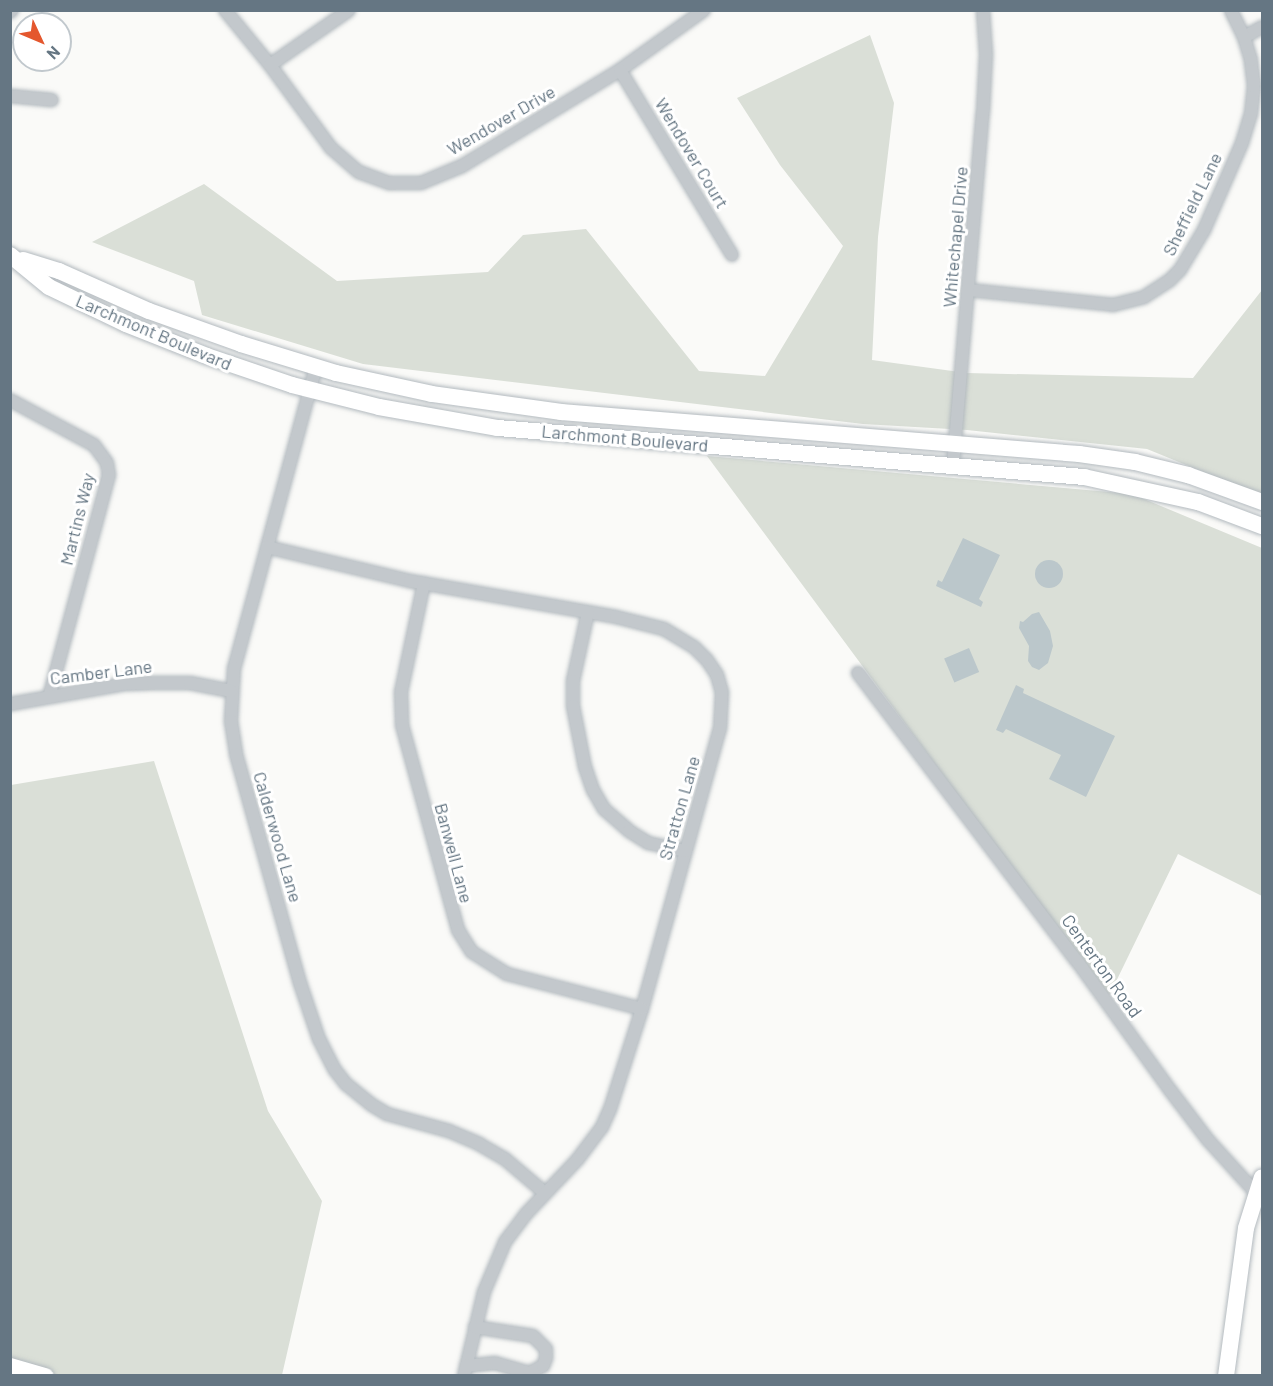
<!DOCTYPE html>
<html>
<head>
<meta charset="utf-8">
<style>
  body { margin:0 }
  #map { position:relative; width:1273px; height:1386px; overflow:hidden; background:#fafaf8; font-family:Barlow,sans-serif }
  div>[style] { position:absolute }
  .green>* { inset:0; background:#dadfd7 }
  .water>* { inset:0; background:#bbc7cb; transform-origin:0 0 }
  .round { border-radius:50% }
  .roads { filter:drop-shadow(0 0 2px #b3babf) drop-shadow(0 0 2px #b3babf) }
  .street>* { height:12px; margin:-6px; padding:0 6px; transform-origin:6px; border-radius:6px; background:#c3c8cc }
  .secondary>* { height:16px; margin:-8px; padding:0 8px; transform-origin:8px; border-radius:8px; background:#fff }
  span { translate:-50% -50%; white-space:nowrap; text-align:center; line-height:1.15; -webkit-text-stroke:6px #fff; paint-order:stroke }
  .street-label { font-size:18px; color:#657683 }
  .frame { position:absolute; inset:0; border:12px solid #657683; pointer-events:none }
  .north { position:absolute; left:12px; top:12px; width:60px; height:60px; box-sizing:border-box; background:#fff; border:2px solid #c1c8cd; border-radius:50%; rotate:134deg; font-size:16px; font-weight:700; line-height:24px; text-align:center; color:#657683 }
  .north::after { content:''; display:block; margin:auto; width:21px; height:27px; background:#e4572e; clip-path:polygon(50% 0,100% 100%,50% 72%,0 100%) }
</style>
</head>
<body>
<div id="map">
  <div class="green">
    <i style="clip-path:polygon(870px 35px,894px 103px,878px 237px,872px 360px,967px 373px,1193px 378px,1262px 290px,1262px 496px,1147px 449px,967px 430px,863px 424px,363px 364px,202px 315px,194px 281px,92px 242px,204px 184px,337px 281px,488px 272px,523px 235px,586px 229px,699px 371px,765px 376px,843px 246px,780px 165px,737px 98px)"></i>
    <i style="clip-path:polygon(707px 456px,1132px 494px,1262px 548px,1262px 896px,1178px 854px,1108px 998px)"></i>
    <i style="clip-path:polygon(154px 761px,268px 1111px,322px 1201px,282px 1375px,56px 1375px,11px 1362px,11px 785px)"></i>
  </div>
  <div class="water">
    <i style="clip-path:polygon(963px 538px,1000px 555px,979px 599px,983px 602px,981px 607px,936px 586px,938px 580px,942px 582px)"></i>
    <i class="round" style="left:1035px;top:560px;width:28px;height:28px"></i>
    <i style="clip-path:polygon(1039px 612px,1050px 631px,1053px 646px,1048px 663px,1039px 670px,1032px 667px,1028px 661px,1029px 646px,1019px 628px,1020px 621px,1023px 622px,1032px 614px)"></i>
    <i style="left:969px;top:648px;width:26px;height:27px;rotate:67deg"></i>
    <i style="clip-path:polygon(1016px 685px,1024px 689px,1023px 693px,1115px 736px,1086px 797px,1049px 779px,1061px 755px,1006px 729px,1003px 733px,996px 730px)"></i>
  </div>
  <div class="roads">
    <div class="street">
      <i style="left:225px;top:10px;width:71px;rotate:50.7deg"></i>
      <i style="left:270px;top:65px;width:103px;rotate:53.7deg"></i>
      <i style="left:331px;top:148px;width:37px;rotate:41deg"></i>
      <i style="left:359px;top:172px;width:33px;rotate:20deg"></i>
      <i style="left:390px;top:183px;width:31px"></i>
      <i style="left:421px;top:183px;width:44px;rotate:-22.5deg"></i>
      <i style="left:462px;top:166px;width:185px;rotate:-31.3deg"></i>
      <i style="left:620px;top:70px;width:103px;rotate:-35.5deg"></i>
      <i style="left:10px;top:12px;width:3px;rotate:-45deg"></i>
      <i style="left:1244px;top:37px;width:21px;rotate:-29deg"></i>
      <i style="left:270px;top:65px;width:96px;rotate:-34.8deg"></i>
      <i style="left:620px;top:70px;width:216px;rotate:58.8deg"></i>
      <i style="left:10px;top:96px;width:42px;rotate:5.4deg"></i>
      <i style="left:969px;top:290px;width:145px;rotate:5.9deg"></i>
      <i style="left:1113px;top:305px;width:32px;rotate:-14deg"></i>
      <i style="left:1144px;top:297px;width:31px;rotate:-33deg"></i>
      <i style="left:1170px;top:280px;width:14px;rotate:-45deg"></i>
      <i style="left:1180px;top:270px;width:47px;rotate:-59deg"></i>
      <i style="left:1204px;top:230px;width:95px;rotate:-66.4deg"></i>
      <i style="left:1242px;top:143px;width:30px;rotate:-73deg"></i>
      <i style="left:1251px;top:114px;width:28px;rotate:-84deg"></i>
      <i style="left:1254px;top:86px;width:26px;rotate:-97deg"></i>
      <i style="left:1251px;top:60px;width:24px;rotate:-107deg"></i>
      <i style="left:1244px;top:37px;width:30px;rotate:-116deg"></i>
      <i style="left:316px;top:367px;width:312px;rotate:105.2deg"></i>
      <i style="left:234px;top:668px;width:53px;rotate:93.2deg"></i>
      <i style="left:231px;top:721px;width:33px;rotate:81deg"></i>
      <i style="left:236px;top:754px;width:238px;rotate:74.4deg"></i>
      <i style="left:300px;top:983px;width:59px;rotate:71.3deg"></i>
      <i style="left:319px;top:1039px;width:35px;rotate:63deg"></i>
      <i style="left:335px;top:1070px;width:18px;rotate:52deg"></i>
      <i style="left:346px;top:1084px;width:33px;rotate:39deg"></i>
      <i style="left:372px;top:1105px;width:17px;rotate:31deg"></i>
      <i style="left:387px;top:1114px;width:64px;rotate:15.3deg"></i>
      <i style="left:449px;top:1131px;width:33px;rotate:23deg"></i>
      <i style="left:479px;top:1144px;width:30px;rotate:30deg"></i>
      <i style="left:505px;top:1159px;width:52px;rotate:40.4deg"></i>
      <i style="left:10px;top:400px;width:95px;rotate:28.2deg"></i>
      <i style="left:94px;top:445px;width:22px;rotate:54deg"></i>
      <i style="left:107px;top:463px;width:12px;rotate:81deg"></i>
      <i style="left:109px;top:475px;width:230px;rotate:105.1deg"></i>
      <i style="left:953px;top:466px;width:355px;rotate:-85.2deg"></i>
      <i style="left:983px;top:112px;width:58px;rotate:-87deg"></i>
      <i style="left:986px;top:54px;width:44px;rotate:-93.9deg"></i>
      <i style="left:267px;top:547px;width:147px;rotate:13.4deg"></i>
      <i style="left:410px;top:581px;width:209px;rotate:9.9deg"></i>
      <i style="left:616px;top:617px;width:49px;rotate:14deg"></i>
      <i style="left:664px;top:629px;width:35px;rotate:31deg"></i>
      <i style="left:694px;top:647px;width:18px;rotate:45deg"></i>
      <i style="left:707px;top:660px;width:18px;rotate:56deg"></i>
      <i style="left:717px;top:675px;width:18px;rotate:74deg"></i>
      <i style="left:722px;top:692px;width:36px;rotate:93deg"></i>
      <i style="left:720px;top:728px;width:292px;rotate:105.5deg"></i>
      <i style="left:642px;top:1009px;width:105px;rotate:107.7deg"></i>
      <i style="left:610px;top:1109px;width:20px;rotate:114deg"></i>
      <i style="left:602px;top:1127px;width:40px;rotate:127deg"></i>
      <i style="left:578px;top:1159px;width:76px;rotate:133.4deg"></i>
      <i style="left:526px;top:1214px;width:35px;rotate:127deg"></i>
      <i style="left:505px;top:1242px;width:54px;rotate:112.8deg"></i>
      <i style="left:484px;top:1292px;width:86px;rotate:103.4deg"></i>
      <i style="left:424px;top:583px;width:111px;rotate:101.9deg"></i>
      <i style="left:401px;top:692px;width:33px;rotate:88deg"></i>
      <i style="left:402px;top:725px;width:213px;rotate:74.7deg"></i>
      <i style="left:458px;top:930px;width:26px;rotate:58deg"></i>
      <i style="left:472px;top:952px;width:41px;rotate:32.2deg"></i>
      <i style="left:507px;top:974px;width:139px;rotate:14.5deg"></i>
      <i style="left:588px;top:612px;width:71px;rotate:102.3deg"></i>
      <i style="left:573px;top:681px;width:25px;rotate:90deg"></i>
      <i style="left:573px;top:706px;width:62px;rotate:78.9deg"></i>
      <i style="left:585px;top:767px;width:24px;rotate:71deg"></i>
      <i style="left:593px;top:790px;width:22px;rotate:60deg"></i>
      <i style="left:604px;top:809px;width:33px;rotate:41deg"></i>
      <i style="left:629px;top:831px;width:22px;rotate:32deg"></i>
      <i style="left:648px;top:843px;width:38px;rotate:12deg"></i>
      <i style="left:858px;top:673px;width:362px;rotate:52.8deg"></i>
      <i style="left:1077px;top:961px;width:159px;rotate:54.2deg"></i>
      <i style="left:1170px;top:1090px;width:63px;rotate:52.8deg"></i>
      <i style="left:1208px;top:1140px;width:72px;rotate:47.8deg"></i>
      <i style="left:10px;top:704px;width:117px;rotate:-9.9deg"></i>
      <i style="left:125px;top:684px;width:28px;rotate:-2deg"></i>
      <i style="left:153px;top:683px;width:37px"></i>
      <i style="left:190px;top:683px;width:42px;rotate:11deg"></i>
      <i style="left:466px;top:1366px;width:29px;rotate:-6deg"></i>
      <i style="left:495px;top:1363px;width:35px;rotate:16deg"></i>
      <i style="left:529px;top:1373px;width:16px;rotate:-27deg"></i>
      <i style="left:543px;top:1366px;width:9px;rotate:-69deg"></i>
      <i style="left:546px;top:1358px;width:9px;rotate:-90deg"></i>
      <i style="left:546px;top:1349px;width:18px;rotate:-135deg"></i>
      <i style="left:533px;top:1336px;width:59px;rotate:-171.2deg"></i>
    </div>
    <div class="secondary">
      <i style="left:10px;top:255px;width:50px;rotate:39.4deg"></i>
      <i style="left:49px;top:287px;width:85px;rotate:25.7deg"></i>
      <i style="left:126px;top:324px;width:87px;rotate:21.6deg"></i>
      <i style="left:207px;top:356px;width:90px;rotate:18.8deg"></i>
      <i style="left:292px;top:385px;width:90px;rotate:14.2deg"></i>
      <i style="left:379px;top:407px;width:121px;rotate:10deg"></i>
      <i style="left:498px;top:428px;width:588px;rotate:4.78deg"></i>
      <i style="left:1084px;top:477px;width:117px;rotate:12.4deg"></i>
      <i style="left:1198px;top:502px;width:68px;rotate:20.6deg"></i>
      <i style="left:23px;top:260px;width:38px;rotate:17deg"></i>
      <i style="left:59px;top:271px;width:98px;rotate:24deg"></i>
      <i style="left:149px;top:311px;width:98px;rotate:19.7deg"></i>
      <i style="left:241px;top:344px;width:99px;rotate:17deg"></i>
      <i style="left:336px;top:373px;width:98px;rotate:12.3deg"></i>
      <i style="left:432px;top:394px;width:130px;rotate:7.9deg"></i>
      <i style="left:561px;top:412px;width:520px;rotate:4.64deg"></i>
      <i style="left:1079px;top:454px;width:57px;rotate:8.1deg"></i>
      <i style="left:1135px;top:462px;width:55px;rotate:13.8deg"></i>
      <i style="left:1188px;top:475px;width:79px;rotate:20deg"></i>
      <i style="left:10px;top:1366px;width:37px;rotate:16deg"></i>
      <i style="left:1226px;top:1376px;width:149px;rotate:-82.3deg"></i>
      <i style="left:1246px;top:1228px;width:53px;rotate:-72.6deg"></i>
    </div>
  </div>
  <div class="street-label">
    <span style="left:501px;top:120px;rotate:-30deg">Wendover Drive</span>
    <span style="left:692px;top:153px;rotate:59deg">Wendover Court</span>
    <span style="left:1192px;top:204px;rotate:-64deg">Sheffield Lane</span>
    <span style="left:955px;top:237px;rotate:-85deg">Whitechapel Drive</span>
    <span style="left:154px;top:332px;rotate:23deg">Larchmont Boulevard</span>
    <span style="left:625px;top:438px;rotate:5deg">Larchmont Boulevard</span>
    <span style="left:77px;top:519px;rotate:-76deg">Martins Way</span>
    <span style="left:101px;top:672px;rotate:-7deg">Camber Lane</span>
    <span style="left:679px;top:808px;rotate:-74deg">Stratton Lane</span>
    <span style="left:278px;top:837px;rotate:74deg">Calderwood Lane</span>
    <span style="left:454px;top:853px;rotate:75deg">Banwell Lane</span>
    <span style="left:1102px;top:966px;rotate:54deg">Centerton Road</span>
  </div>
  <div class="frame"></div>
  <div class="north">N</div>
</div>
</body>
</html>
